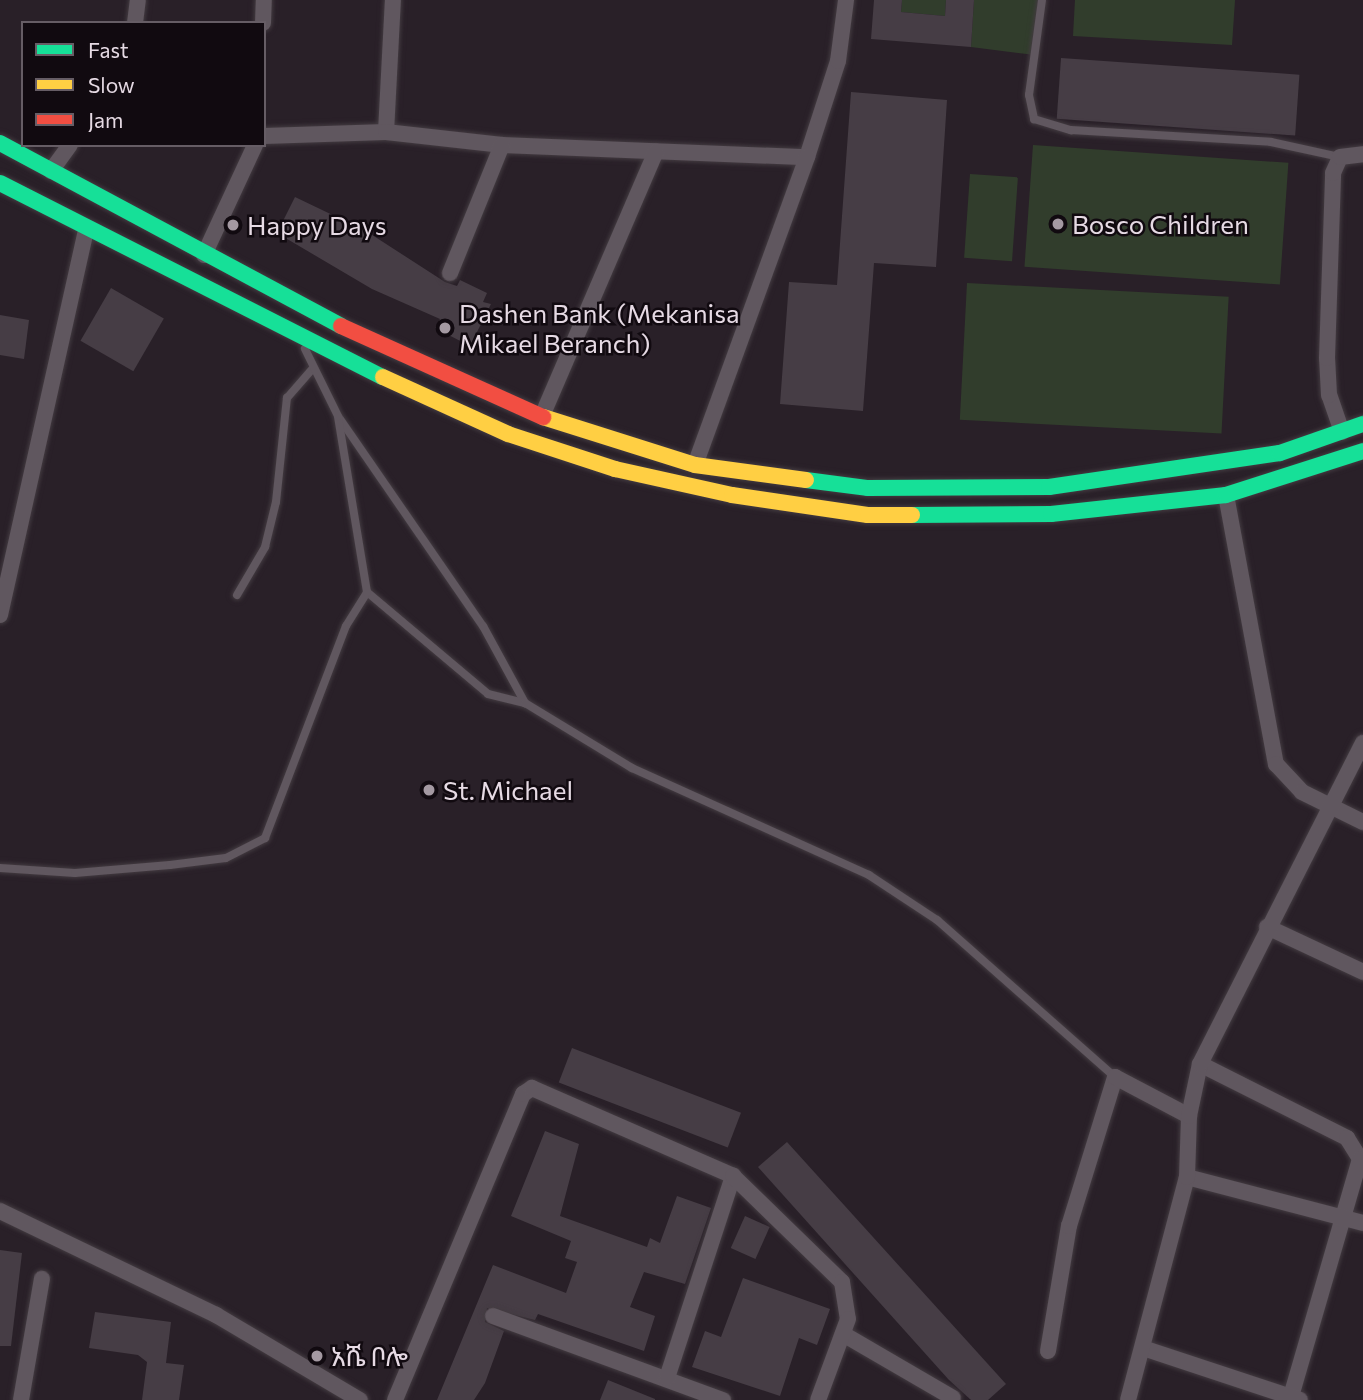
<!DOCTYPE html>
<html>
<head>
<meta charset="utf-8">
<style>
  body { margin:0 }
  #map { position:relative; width:1363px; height:1400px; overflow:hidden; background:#292028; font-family:Commissioner,"Noto Sans Ethiopic",sans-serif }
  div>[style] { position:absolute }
  .green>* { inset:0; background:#313d2c; transform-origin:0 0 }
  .building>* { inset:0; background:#463d45; transform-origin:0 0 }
  .roads { filter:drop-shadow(0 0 2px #433b41) drop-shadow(0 0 2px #433b41) }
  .lane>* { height:8px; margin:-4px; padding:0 4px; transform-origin:4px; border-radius:4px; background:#60575f }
  .street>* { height:16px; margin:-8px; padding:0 8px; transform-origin:8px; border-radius:8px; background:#60575f }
  .fast>* { height:16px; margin:-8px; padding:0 8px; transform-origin:8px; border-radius:8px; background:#16e098 }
  .slow>* { height:16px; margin:-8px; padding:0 8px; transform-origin:8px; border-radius:8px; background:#ffcf43 }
  .jam>* { height:16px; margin:-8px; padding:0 8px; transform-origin:8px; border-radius:8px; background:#f24e42 }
  .dots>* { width:19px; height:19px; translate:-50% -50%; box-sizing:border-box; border:4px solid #110a10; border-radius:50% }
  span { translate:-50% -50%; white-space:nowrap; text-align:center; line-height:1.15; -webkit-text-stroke:5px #110a10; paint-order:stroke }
  .poi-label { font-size:26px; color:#e6dae4 }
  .left { translate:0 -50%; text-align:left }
  .legend { position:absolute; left:21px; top:21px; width:245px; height:126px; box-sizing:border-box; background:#110a10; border:2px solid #665d65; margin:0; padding:9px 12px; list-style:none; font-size:21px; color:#e6dae4 }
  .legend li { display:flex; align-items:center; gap:14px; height:35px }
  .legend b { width:35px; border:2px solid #665d65 }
</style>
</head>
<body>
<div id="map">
  <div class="green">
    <i style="clip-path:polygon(902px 0,946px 0,945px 16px,901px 12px)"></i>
    <i style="clip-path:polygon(974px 0,1042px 0,1035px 55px,971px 47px)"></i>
    <i style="clip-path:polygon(1075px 0,1235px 0,1232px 45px,1073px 36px)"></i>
    <i style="left:1033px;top:145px;width:256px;height:122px;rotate:4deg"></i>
    <i style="left:970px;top:174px;width:48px;height:84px;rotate:4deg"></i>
    <i style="left:967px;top:283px;width:262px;height:137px;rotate:3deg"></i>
  </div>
  <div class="building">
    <i style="clip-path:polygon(874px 0,902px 0,901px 12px,945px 16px,946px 0,974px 0,971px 47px,871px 39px)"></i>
    <i style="left:1061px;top:58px;width:239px;height:61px;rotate:4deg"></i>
    <i style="clip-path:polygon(851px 92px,947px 100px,936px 267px,874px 263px,863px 411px,780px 404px,789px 282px,837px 285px)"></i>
    <i style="clip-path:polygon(295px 197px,366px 231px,445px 282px,457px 286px,460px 280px,487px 293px,483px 302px,491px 304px,470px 346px,435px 328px,440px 319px,372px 289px,277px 233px)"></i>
    <i style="left:111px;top:288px;width:61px;height:61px;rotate:30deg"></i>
    <i style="clip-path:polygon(0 315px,29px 320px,24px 359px,0 355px)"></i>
    <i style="left:572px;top:1048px;width:181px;height:37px;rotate:21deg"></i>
    <i style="clip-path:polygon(545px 1131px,579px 1144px,560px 1216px,647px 1247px,650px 1238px,660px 1243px,677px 1196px,711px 1208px,685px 1284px,644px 1272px,630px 1307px,655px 1316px,644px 1351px,538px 1314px,535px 1320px,487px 1308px,485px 1322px,504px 1331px,485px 1383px,474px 1400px,437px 1400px,493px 1265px,566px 1293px,577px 1262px,565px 1258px,571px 1241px,511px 1216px)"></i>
    <i style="clip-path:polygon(787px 1142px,1006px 1384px,988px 1400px,971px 1400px,949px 1380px,758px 1167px)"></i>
    <i style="left:745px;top:1216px;width:27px;height:35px;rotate:24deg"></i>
    <i style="clip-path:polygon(0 1250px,22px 1253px,11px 1346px,0 1346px)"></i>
    <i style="clip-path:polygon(743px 1278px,830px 1309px,817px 1345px,799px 1338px,780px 1396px,692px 1367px,705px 1331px,721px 1337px)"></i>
    <i style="clip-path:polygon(95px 1312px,171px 1322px,166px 1363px,184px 1365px,179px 1400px,142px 1400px,147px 1362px,138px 1355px,89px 1348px)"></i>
    <i style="clip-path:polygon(608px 1380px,655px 1399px,655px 1400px,600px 1400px)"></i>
  </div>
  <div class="roads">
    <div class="lane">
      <i style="left:1042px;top:0;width:96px;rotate:97.8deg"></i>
      <i style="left:1029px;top:95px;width:25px;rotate:78deg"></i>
      <i style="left:1034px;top:119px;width:39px;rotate:17deg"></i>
      <i style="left:1071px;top:130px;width:200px;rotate:3.4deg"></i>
      <i style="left:1271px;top:142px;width:71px;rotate:12.3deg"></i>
      <i style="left:340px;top:419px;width:252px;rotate:55.4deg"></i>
      <i style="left:483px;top:626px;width:88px;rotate:61.4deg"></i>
      <i style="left:367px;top:592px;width:158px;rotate:40.1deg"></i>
      <i style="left:488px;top:694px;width:38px;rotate:14deg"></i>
      <i style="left:525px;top:703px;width:125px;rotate:31.3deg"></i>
      <i style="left:632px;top:768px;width:260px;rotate:24.3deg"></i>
      <i style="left:869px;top:875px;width:82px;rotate:33.5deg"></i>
      <i style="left:937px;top:920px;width:237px;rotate:41.4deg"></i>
      <i style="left:237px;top:595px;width:56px;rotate:-59.7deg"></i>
      <i style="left:265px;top:547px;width:46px;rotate:-76.3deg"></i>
      <i style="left:276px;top:502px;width:105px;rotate:-84deg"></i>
      <i style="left:287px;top:398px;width:40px;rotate:-49deg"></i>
      <i style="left:0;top:868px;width:75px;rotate:3.8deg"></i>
      <i style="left:75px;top:873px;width:95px;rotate:-4.8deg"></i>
      <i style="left:170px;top:865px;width:56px;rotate:-7.1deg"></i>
      <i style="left:226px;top:858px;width:44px;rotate:-27.1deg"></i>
      <i style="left:265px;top:838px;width:227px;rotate:-69.1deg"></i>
      <i style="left:346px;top:626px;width:40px;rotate:-58deg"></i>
      <i style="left:367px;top:592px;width:178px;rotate:-99.4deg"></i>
      <i style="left:338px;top:416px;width:75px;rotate:-116.2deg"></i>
    </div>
    <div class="street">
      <i style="left:135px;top:23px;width:23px;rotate:-83deg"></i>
      <i style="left:263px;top:23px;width:23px;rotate:-88deg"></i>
      <i style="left:386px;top:132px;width:132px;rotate:-87deg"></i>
      <i style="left:264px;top:136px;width:122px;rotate:-1.9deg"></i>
      <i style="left:386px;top:132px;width:117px;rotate:6.4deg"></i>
      <i style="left:502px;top:145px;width:305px;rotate:2.3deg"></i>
      <i style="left:807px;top:157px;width:101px;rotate:-72.1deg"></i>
      <i style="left:838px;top:61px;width:62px;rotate:-82.5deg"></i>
      <i style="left:51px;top:171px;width:32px;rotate:-54deg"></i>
      <i style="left:204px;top:255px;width:121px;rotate:-65.1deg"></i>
      <i style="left:450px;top:273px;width:138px;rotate:-67.9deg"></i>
      <i style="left:542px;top:416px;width:288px;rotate:-66.7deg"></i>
      <i style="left:1342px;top:432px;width:39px;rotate:-109deg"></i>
      <i style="left:1329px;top:395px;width:37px;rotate:-93deg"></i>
      <i style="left:1327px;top:358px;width:185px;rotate:-88.1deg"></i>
      <i style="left:1333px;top:173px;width:17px;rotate:-66deg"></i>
      <i style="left:1340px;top:157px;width:23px;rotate:-7deg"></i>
      <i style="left:695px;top:465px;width:328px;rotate:-70deg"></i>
      <i style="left:1226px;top:495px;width:274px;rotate:79.5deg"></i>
      <i style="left:1276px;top:764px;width:38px;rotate:47deg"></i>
      <i style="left:1302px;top:792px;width:68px;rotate:26.2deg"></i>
      <i style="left:0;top:615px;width:394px;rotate:-77.4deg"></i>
      <i style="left:1267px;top:927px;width:106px;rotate:25.1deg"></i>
      <i style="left:1200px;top:1064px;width:165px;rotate:26.7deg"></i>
      <i style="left:1347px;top:1138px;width:25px;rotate:58deg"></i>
      <i style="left:1360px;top:1159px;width:248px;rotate:106.2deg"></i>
      <i style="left:1187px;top:1177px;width:182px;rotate:14.6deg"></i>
      <i style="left:0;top:1211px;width:240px;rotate:25.7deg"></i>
      <i style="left:216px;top:1315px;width:167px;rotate:30.6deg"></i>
      <i style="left:493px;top:1316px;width:245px;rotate:20.1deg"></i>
      <i style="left:843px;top:1334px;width:127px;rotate:30.2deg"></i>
      <i style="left:1146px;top:1349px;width:162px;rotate:18.3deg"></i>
      <i style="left:1048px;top:1351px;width:127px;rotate:-80.5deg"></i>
      <i style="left:1069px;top:1226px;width:156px;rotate:-72.8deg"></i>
      <i style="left:1115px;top:1077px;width:84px;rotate:27.8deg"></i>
      <i style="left:667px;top:1378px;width:213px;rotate:-71.9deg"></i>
      <i style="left:21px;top:1400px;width:123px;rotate:-80.2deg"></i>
      <i style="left:395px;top:1400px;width:332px;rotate:-67.3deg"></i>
      <i style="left:523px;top:1094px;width:11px;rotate:-34deg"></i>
      <i style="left:532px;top:1088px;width:219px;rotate:23.6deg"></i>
      <i style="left:733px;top:1176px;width:152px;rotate:44.2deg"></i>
      <i style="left:842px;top:1282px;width:37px;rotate:81deg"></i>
      <i style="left:848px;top:1319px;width:86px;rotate:110.3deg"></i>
      <i style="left:1128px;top:1400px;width:231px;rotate:-75.2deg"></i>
      <i style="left:1187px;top:1177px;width:61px;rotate:-88.1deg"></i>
      <i style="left:1189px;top:1116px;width:53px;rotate:-78.1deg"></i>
      <i style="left:1200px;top:1064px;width:360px;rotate:-63.1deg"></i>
    </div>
    <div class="fast">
      <i style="left:0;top:143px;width:387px;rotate:28.2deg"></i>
      <i style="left:0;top:183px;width:429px;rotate:26.9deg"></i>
      <i style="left:806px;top:480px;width:63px;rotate:7.4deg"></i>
      <i style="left:868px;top:488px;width:181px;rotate:-0.3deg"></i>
      <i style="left:1049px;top:487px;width:233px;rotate:-8.4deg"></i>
      <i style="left:1280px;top:453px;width:88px;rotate:-19.3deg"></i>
      <i style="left:912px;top:515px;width:139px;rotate:-0.4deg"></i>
      <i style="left:1051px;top:514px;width:176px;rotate:-6.2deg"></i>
      <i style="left:1226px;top:495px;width:144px;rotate:-17.8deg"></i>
    </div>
    <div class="slow">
      <i style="left:383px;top:377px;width:137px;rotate:24.5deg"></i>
      <i style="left:508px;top:434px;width:113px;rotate:18.1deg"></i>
      <i style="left:615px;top:469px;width:120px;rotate:12.5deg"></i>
      <i style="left:732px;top:495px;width:137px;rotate:8.4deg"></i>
      <i style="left:868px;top:515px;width:44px"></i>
      <i style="left:543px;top:417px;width:159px;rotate:17.5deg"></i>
      <i style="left:695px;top:465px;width:112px;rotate:7.7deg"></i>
    </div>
    <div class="jam">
      <i style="left:341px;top:326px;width:222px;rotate:24.3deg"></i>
    </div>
  </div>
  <div class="dots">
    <i style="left:1058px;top:224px;background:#a499a2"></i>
    <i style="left:233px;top:225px;background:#a499a2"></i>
    <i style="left:445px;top:328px;background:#a499a2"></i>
    <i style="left:429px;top:790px;background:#a499a2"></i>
    <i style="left:317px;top:1356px;background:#a499a2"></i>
  </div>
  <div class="poi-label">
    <span class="left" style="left:1072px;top:224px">Bosco Children</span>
    <span class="left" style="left:247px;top:225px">Happy Days</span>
    <span class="left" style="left:459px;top:328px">Dashen Bank (Mekanisa<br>Mikael Beranch)</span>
    <span class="left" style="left:443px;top:790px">St. Michael</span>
    <span class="left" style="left:331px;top:1356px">አሼ ቦሎ</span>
  </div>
  <ul class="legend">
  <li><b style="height:9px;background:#16e098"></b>Fast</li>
  <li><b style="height:9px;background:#ffcf43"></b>Slow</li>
  <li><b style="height:9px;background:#f24e42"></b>Jam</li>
  </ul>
</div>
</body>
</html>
